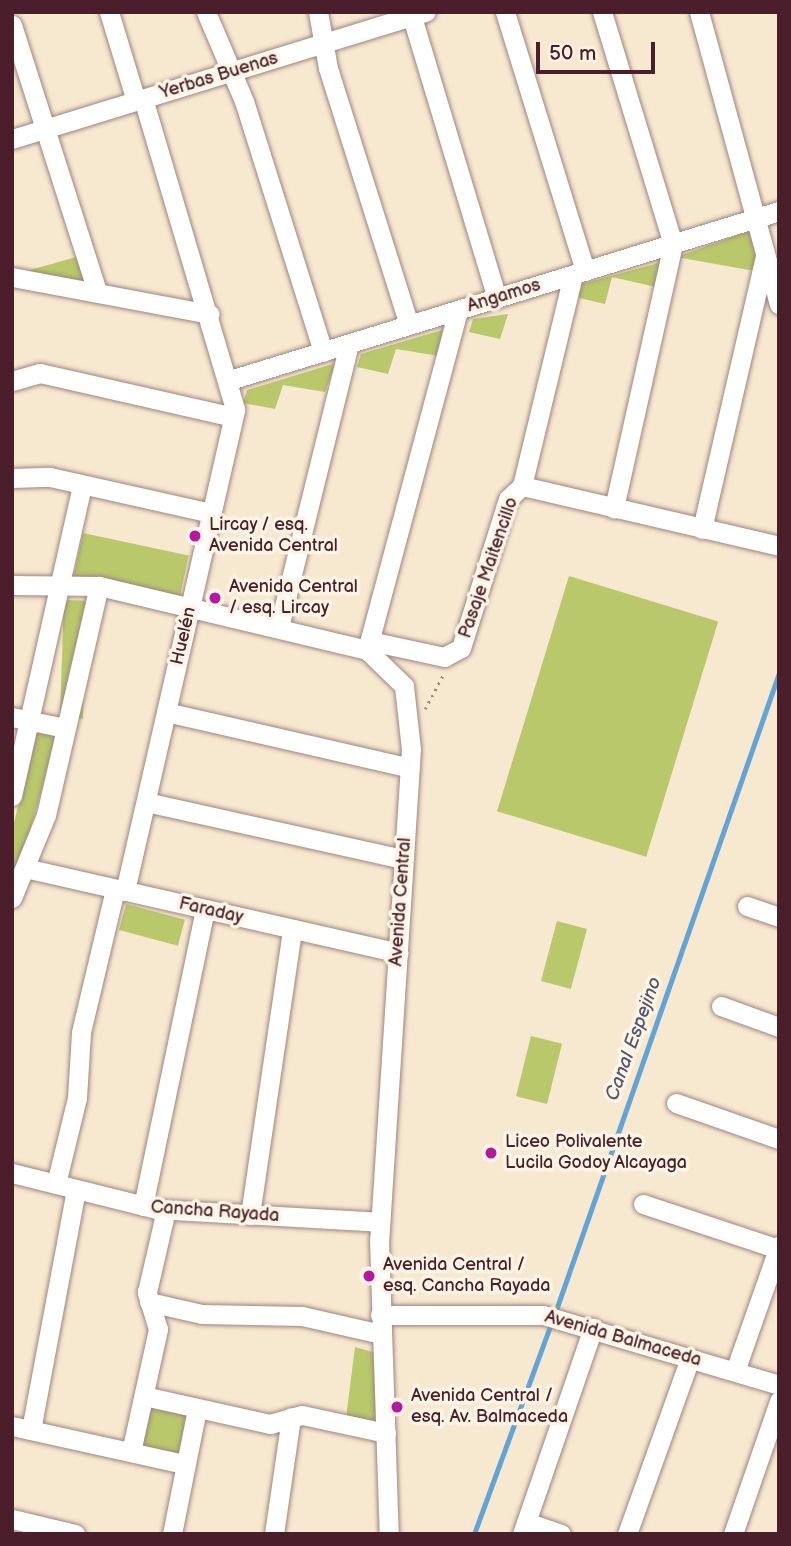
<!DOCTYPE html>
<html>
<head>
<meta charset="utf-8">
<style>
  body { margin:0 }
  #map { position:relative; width:791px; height:1546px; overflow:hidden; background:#f7e8d0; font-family:"Balsamiq Sans",sans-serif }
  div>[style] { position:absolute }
  .green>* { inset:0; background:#b8c86b; transform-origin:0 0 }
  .stream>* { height:4.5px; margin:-2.25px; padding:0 2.25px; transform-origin:2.25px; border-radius:2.25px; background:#61a4d5 }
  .path>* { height:2.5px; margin-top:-1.25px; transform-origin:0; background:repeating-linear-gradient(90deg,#a0847e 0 2px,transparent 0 7px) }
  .roads { filter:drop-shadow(0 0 2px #a0847e) drop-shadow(0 0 2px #a0847e) }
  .minor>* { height:19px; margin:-9.5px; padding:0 9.5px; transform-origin:9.5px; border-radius:9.5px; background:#fff }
  .dots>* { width:19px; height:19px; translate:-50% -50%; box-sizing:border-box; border:4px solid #fcf5e5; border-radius:50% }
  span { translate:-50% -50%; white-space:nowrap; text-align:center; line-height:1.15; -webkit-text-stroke:7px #fcf5e5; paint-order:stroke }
  .street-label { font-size:18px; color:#4a1f2b }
  .poi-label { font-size:18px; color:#4a1f2b }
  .left { translate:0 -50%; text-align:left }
  .water-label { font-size:19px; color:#53546f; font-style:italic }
  .frame { position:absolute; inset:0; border:14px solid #4a1f2b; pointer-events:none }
  .scale { position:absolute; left:536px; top:42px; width:119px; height:32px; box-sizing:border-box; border:4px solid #4a1f2b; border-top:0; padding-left:9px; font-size:21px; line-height:24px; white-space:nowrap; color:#4a1f2b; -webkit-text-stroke:5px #fcf5e5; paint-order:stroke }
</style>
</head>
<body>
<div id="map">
  <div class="green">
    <i style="clip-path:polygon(753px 230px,760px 251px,755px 271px,676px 257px)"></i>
    <i style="clip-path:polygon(80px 256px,90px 288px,12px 275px)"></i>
    <i style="clip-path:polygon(662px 262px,656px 287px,612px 277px,605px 304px,575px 297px,578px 285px)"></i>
    <i style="clip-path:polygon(508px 314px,500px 339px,469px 332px,473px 319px)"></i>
    <i style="clip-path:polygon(449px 328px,439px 356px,396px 349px,388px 374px,357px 367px,361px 354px)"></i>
    <i style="clip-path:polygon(336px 363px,325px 392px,283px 385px,275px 409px,243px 403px,247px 390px)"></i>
    <i style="left:83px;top:533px;width:108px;height:44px;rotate:12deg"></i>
    <i style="left:569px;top:576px;width:156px;height:246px;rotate:17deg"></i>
    <i style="left:64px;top:600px;width:23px;height:118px;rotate:2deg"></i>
    <i style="clip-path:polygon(35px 731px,57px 736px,12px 893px,12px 832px)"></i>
    <i style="left:126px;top:904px;width:61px;height:27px;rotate:15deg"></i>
    <i style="left:557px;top:921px;width:31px;height:62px;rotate:15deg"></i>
    <i style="left:531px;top:1036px;width:32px;height:62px;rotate:14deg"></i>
    <i style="clip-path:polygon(355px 1347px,373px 1352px,379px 1425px,346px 1418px)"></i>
    <i style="left:149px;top:1405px;width:42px;height:43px;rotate:11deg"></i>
  </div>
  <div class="stream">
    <i style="left:555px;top:1313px;width:678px;rotate:-70.71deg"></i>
    <i style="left:474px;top:1534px;width:224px;rotate:-69.9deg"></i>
  </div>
  <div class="path">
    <i style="left:425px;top:709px;width:38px;rotate:-62deg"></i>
  </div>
  <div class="roads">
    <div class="minor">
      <i style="left:109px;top:12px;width:93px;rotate:73.1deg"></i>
      <i style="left:206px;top:12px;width:97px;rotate:66.9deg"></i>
      <i style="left:244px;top:101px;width:263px;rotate:72.5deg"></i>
      <i style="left:318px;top:12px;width:57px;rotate:79.9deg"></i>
      <i style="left:328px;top:68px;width:269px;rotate:72.5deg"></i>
      <i style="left:505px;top:12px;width:271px;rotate:72.8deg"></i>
      <i style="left:602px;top:12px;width:243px;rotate:73deg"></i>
      <i style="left:673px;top:244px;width:271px;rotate:102.6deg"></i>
      <i style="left:699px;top:12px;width:303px;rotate:74.7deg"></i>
      <i style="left:412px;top:17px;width:294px;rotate:73.2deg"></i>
      <i style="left:12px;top:25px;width:280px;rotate:72.3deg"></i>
      <i style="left:12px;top:139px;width:433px;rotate:-17.1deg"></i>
      <i style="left:12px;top:277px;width:201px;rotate:10.6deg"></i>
      <i style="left:230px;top:380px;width:574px;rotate:-17.11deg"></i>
      <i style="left:12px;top:381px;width:29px;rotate:-16deg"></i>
      <i style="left:40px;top:373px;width:198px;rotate:12.8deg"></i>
      <i style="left:12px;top:478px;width:38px;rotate:-2deg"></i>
      <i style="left:50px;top:477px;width:165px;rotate:12.6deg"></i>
      <i style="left:522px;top:486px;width:264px;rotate:13.1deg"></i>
      <i style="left:702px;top:529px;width:279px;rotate:-77deg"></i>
      <i style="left:12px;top:585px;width:87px;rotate:0.7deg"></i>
      <i style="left:99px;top:586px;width:276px;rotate:13.4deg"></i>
      <i style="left:367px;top:650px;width:52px;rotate:44.2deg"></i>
      <i style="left:404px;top:686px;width:63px;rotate:83.7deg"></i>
      <i style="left:411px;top:749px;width:492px;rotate:93.7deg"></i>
      <i style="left:379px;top:1240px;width:294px;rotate:88.1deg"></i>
      <i style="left:279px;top:627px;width:292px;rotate:-76.1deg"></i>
      <i style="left:370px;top:641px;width:76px;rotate:12.2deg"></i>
      <i style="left:444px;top:657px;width:19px;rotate:-28deg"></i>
      <i style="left:461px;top:648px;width:156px;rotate:-72.5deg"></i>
      <i style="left:508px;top:499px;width:19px;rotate:-43deg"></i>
      <i style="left:522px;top:486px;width:217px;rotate:-76.4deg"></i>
      <i style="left:367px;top:650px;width:352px;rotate:-75deg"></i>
      <i style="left:166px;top:712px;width:250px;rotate:12.9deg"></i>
      <i style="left:12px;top:717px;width:54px;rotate:11.7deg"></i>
      <i style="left:12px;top:796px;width:319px;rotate:-77.3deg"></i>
      <i style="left:146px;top:802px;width:263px;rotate:12.5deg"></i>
      <i style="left:25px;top:868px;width:383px;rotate:12.8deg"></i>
      <i style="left:125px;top:891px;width:494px;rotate:-77.1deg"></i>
      <i style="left:235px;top:409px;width:323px;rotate:-106.5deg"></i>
      <i style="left:12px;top:898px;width:90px;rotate:-67.7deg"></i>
      <i style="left:46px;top:815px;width:235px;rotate:-77deg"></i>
      <i style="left:747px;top:906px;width:34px;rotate:19deg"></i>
      <i style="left:721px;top:1006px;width:62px;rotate:19.9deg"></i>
      <i style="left:676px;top:1103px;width:109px;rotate:19.3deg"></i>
      <i style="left:12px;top:1173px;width:148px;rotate:14deg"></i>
      <i style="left:156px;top:1209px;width:223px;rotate:3.3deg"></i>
      <i style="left:56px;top:1184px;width:89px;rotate:-76.3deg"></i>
      <i style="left:77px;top:1098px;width:66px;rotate:-86.5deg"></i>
      <i style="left:81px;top:1032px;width:147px;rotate:-76.6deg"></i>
      <i style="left:643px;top:1204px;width:142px;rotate:18.4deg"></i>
      <i style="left:143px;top:1206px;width:303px;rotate:-78.2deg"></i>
      <i style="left:250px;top:1215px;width:289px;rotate:-81.6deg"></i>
      <i style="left:149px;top:1302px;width:54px;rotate:12.8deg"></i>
      <i style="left:202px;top:1314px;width:100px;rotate:1.1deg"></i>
      <i style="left:302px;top:1316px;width:81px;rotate:12.8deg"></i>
      <i style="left:380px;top:1315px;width:163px"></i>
      <i style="left:543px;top:1315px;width:246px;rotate:16.5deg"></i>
      <i style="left:735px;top:1371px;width:133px;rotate:-70.6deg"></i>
      <i style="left:144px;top:1396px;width:129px;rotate:12.5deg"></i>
      <i style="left:270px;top:1424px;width:33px;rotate:-16deg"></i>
      <i style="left:302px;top:1415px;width:86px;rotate:12.1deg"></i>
      <i style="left:12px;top:1426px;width:176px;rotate:12.5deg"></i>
      <i style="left:31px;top:1430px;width:244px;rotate:-79.4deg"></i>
      <i style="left:131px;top:1452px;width:126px;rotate:-77.6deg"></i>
      <i style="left:158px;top:1329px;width:39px;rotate:-107deg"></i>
      <i style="left:147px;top:1292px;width:84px;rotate:-77deg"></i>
      <i style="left:12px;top:1519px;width:65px;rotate:13.4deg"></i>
      <i style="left:526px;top:1522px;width:37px;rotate:19deg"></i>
      <i style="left:172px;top:1534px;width:127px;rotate:-78.7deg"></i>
      <i style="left:274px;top:1534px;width:118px;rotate:-81.7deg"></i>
      <i style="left:522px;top:1534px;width:218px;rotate:-71deg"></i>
      <i style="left:627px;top:1534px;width:187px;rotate:-70.3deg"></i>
      <i style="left:733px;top:1534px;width:141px;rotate:-70.9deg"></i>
    </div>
  </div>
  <div class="dots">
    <i style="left:195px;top:536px;background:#b5179e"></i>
    <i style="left:215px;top:598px;background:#b5179e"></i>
    <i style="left:491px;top:1153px;background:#b5179e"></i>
    <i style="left:369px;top:1276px;background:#b5179e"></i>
    <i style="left:397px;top:1407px;background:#b5179e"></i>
  </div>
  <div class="street-label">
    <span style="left:219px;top:76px;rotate:-17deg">Yerbas Buenas</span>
    <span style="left:504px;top:296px;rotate:-17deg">Angamos</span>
    <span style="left:489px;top:568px;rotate:-71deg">Pasaje Maitencillo</span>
    <span style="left:184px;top:636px;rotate:-77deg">Huelén</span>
    <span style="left:401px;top:902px;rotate:-86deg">Avenida Central</span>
    <span style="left:211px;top:911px;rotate:13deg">Faraday</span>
    <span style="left:215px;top:1212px;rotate:4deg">Cancha Rayada</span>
    <span style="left:623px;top:1339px;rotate:16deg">Avenida Balmaceda</span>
  </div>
  <div class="poi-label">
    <span class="left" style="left:209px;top:536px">Lircay / esq.<br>Avenida Central</span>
    <span class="left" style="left:229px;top:598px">Avenida Central<br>/ esq. Lircay</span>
    <span class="left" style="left:505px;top:1153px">Liceo Polivalente<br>Lucila Godoy Alcayaga</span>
    <span class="left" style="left:383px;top:1276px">Avenida Central /<br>esq. Cancha Rayada</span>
    <span class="left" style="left:411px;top:1407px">Avenida Central /<br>esq. Av. Balmaceda</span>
  </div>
  <div class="water-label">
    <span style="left:634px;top:1039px;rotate:-70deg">Canal Espejino</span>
  </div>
  <div class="frame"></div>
  <div class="scale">50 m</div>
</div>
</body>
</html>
